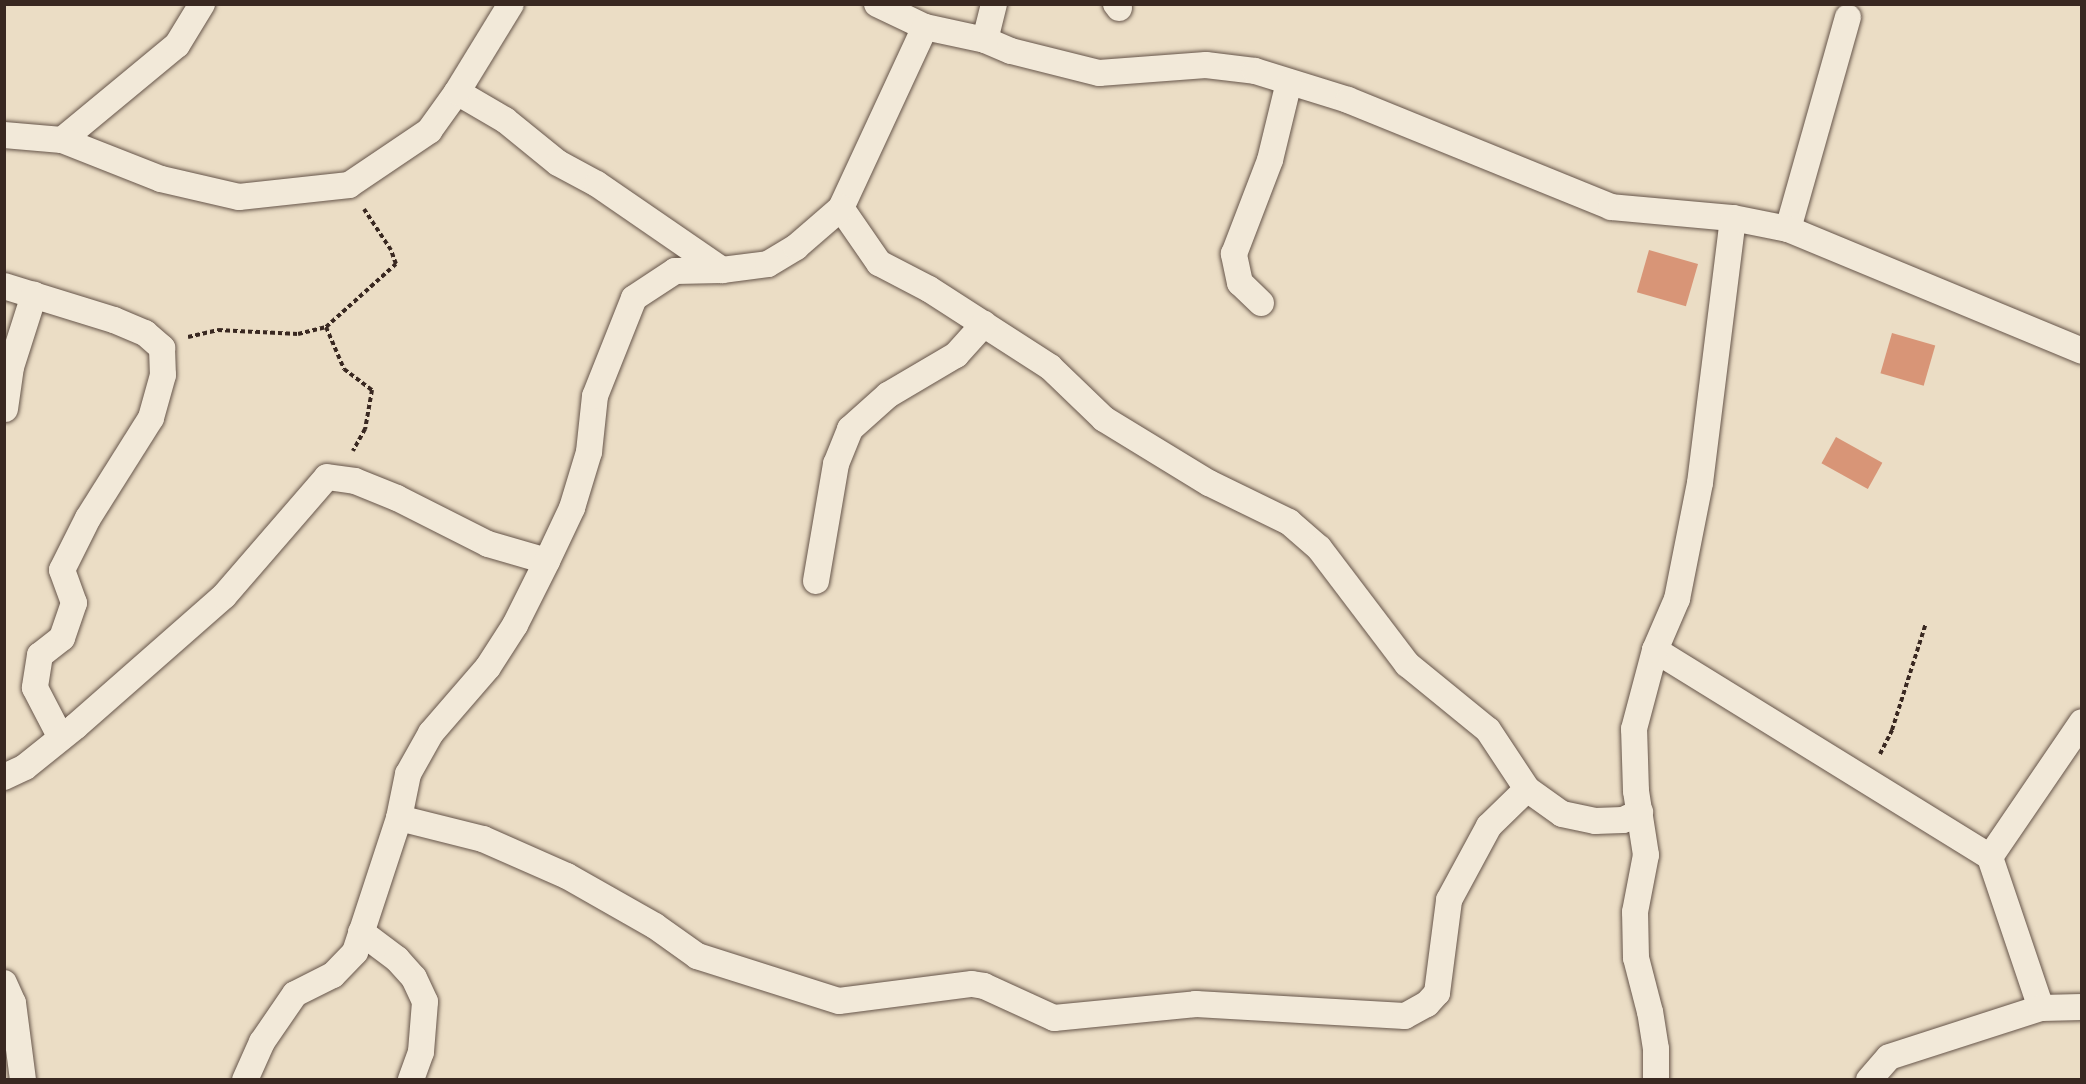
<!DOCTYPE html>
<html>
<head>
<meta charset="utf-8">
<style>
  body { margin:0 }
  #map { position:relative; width:2086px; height:1084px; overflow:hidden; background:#ebddc5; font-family:"Libre Bodoni",serif }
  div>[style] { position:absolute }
  .building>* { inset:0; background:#d89577; transform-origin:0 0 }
  .path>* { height:4px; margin-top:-2px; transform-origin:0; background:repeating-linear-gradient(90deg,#392821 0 4.5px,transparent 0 7.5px) }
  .roads { filter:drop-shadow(0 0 2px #66554a) drop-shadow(0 0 2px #66554a) }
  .minor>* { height:26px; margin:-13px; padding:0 13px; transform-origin:13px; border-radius:13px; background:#f2e9d9 }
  span { translate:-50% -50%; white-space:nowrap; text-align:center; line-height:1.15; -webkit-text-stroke:4.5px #f2e9d9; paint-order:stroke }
  .frame { position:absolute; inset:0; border:6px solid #392821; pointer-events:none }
</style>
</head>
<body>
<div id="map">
  <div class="building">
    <i style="left:1649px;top:250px;width:51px;height:44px;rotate:16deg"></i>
    <i style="left:1892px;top:333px;width:45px;height:42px;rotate:16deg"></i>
    <i style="left:1836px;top:437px;width:53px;height:30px;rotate:29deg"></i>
  </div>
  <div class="path">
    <i style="left:326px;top:327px;width:46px;rotate:66.8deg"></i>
    <i style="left:344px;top:369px;width:35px;rotate:37deg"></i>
    <i style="left:372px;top:390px;width:40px;rotate:100deg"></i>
    <i style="left:365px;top:429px;width:25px;rotate:119deg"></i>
    <i style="left:188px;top:337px;width:31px;rotate:-13deg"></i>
    <i style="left:218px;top:330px;width:80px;rotate:2.9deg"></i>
    <i style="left:298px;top:334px;width:29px;rotate:-14deg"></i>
    <i style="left:326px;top:327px;width:94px;rotate:-42deg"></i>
    <i style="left:396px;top:264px;width:15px;rotate:-110deg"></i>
    <i style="left:391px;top:250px;width:49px;rotate:-123.4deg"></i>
    <i style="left:1880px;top:754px;width:27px;rotate:-63deg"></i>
    <i style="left:1892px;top:730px;width:112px;rotate:-72.4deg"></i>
  </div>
  <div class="roads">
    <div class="minor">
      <i style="left:877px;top:4px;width:53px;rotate:25.6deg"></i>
      <i style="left:925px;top:27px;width:61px;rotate:12.2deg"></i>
      <i style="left:985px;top:40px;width:28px;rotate:23deg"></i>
      <i style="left:1011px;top:51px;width:91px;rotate:14deg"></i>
      <i style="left:1099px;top:73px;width:107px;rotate:-4.3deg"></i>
      <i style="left:1206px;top:65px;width:49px;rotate:7deg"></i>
      <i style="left:1255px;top:71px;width:97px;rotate:17.3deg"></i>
      <i style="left:1348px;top:100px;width:284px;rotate:22.1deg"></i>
      <i style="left:1611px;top:207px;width:122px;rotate:5.2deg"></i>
      <i style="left:1116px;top:4px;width:5px;rotate:53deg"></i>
      <i style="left:925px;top:27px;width:200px;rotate:114.9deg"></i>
      <i style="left:841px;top:208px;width:67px;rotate:55.4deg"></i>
      <i style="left:879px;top:263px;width:56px;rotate:27.5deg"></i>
      <i style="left:929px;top:289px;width:144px;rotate:32.8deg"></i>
      <i style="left:1050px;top:367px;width:75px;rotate:43.9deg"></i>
      <i style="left:1104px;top:419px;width:123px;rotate:31.4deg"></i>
      <i style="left:1209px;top:483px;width:89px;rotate:26deg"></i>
      <i style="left:1289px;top:522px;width:40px;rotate:41deg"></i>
      <i style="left:1319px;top:548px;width:146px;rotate:52.8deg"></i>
      <i style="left:1407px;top:664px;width:104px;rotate:39.2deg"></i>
      <i style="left:1488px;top:730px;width:71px;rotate:56.5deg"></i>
      <i style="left:1527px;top:789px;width:43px;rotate:35.5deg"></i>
      <i style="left:1562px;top:814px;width:34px;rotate:12deg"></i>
      <i style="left:1595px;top:821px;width:28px;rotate:-2deg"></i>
      <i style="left:1623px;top:820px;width:19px;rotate:-25deg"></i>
      <i style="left:985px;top:40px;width:37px;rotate:-76deg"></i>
      <i style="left:457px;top:92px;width:56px;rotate:30.3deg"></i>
      <i style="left:505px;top:120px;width:68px;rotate:39.1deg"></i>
      <i style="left:558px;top:163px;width:44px;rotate:28.3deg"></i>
      <i style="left:597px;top:184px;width:152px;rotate:34.5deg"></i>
      <i style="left:4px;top:135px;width:58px;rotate:4.9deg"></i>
      <i style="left:62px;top:140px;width:149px;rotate:-39.6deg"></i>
      <i style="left:177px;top:45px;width:48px;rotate:-58.6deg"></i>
      <i style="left:62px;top:140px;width:106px;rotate:21.5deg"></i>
      <i style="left:161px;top:179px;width:80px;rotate:13deg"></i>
      <i style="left:239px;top:197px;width:111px;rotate:-6.2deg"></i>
      <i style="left:349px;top:185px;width:97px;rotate:-34deg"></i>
      <i style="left:429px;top:131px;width:48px;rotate:-54.3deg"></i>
      <i style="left:457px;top:92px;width:103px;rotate:-58.5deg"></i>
      <i style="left:1788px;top:229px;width:220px;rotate:-74.2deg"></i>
      <i style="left:4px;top:286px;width:115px;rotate:17.2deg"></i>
      <i style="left:114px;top:320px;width:34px;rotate:23deg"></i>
      <i style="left:145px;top:333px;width:23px;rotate:41deg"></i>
      <i style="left:162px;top:348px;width:27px;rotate:88deg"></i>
      <i style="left:163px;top:375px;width:45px;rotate:105.6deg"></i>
      <i style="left:151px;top:418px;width:118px;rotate:122.2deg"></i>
      <i style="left:88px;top:518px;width:58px;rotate:116.6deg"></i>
      <i style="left:62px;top:570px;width:35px;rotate:70deg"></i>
      <i style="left:74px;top:603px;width:37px;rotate:109deg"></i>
      <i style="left:62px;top:638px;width:28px;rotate:142deg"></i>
      <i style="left:40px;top:655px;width:33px;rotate:99deg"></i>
      <i style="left:35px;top:688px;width:56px;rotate:62.5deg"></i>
      <i style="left:1261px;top:303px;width:29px;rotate:-136deg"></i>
      <i style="left:1240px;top:283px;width:30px;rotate:-102deg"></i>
      <i style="left:1234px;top:254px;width:101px;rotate:-69deg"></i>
      <i style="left:1270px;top:160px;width:80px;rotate:-76.3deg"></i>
      <i style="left:5px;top:409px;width:42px;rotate:-81.9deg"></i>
      <i style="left:11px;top:367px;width:76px;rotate:-72.3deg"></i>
      <i style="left:816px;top:581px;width:119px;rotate:-80.3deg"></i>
      <i style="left:836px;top:464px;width:38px;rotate:-68deg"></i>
      <i style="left:850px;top:429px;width:51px;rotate:-41.8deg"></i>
      <i style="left:888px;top:395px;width:79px;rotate:-30.5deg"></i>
      <i style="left:956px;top:355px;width:42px;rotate:-47.9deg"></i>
      <i style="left:1655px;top:650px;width:394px;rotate:31.7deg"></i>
      <i style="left:4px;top:777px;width:23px;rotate:-25deg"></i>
      <i style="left:25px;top:767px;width:65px;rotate:-38.8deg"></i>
      <i style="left:76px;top:726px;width:197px;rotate:-41.3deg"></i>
      <i style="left:224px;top:596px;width:157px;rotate:-49.1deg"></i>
      <i style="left:327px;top:477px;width:28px;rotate:8deg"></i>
      <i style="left:355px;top:481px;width:45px;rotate:22deg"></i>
      <i style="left:397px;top:498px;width:102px;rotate:26.8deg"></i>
      <i style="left:488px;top:544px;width:61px;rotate:16.1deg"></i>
      <i style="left:547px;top:561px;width:59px;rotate:-64.7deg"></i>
      <i style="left:572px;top:508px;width:59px;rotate:-73.1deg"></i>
      <i style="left:589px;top:452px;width:56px;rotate:-83.9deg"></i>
      <i style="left:595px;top:396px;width:105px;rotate:-68.3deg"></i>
      <i style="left:634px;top:298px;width:49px;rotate:-33.4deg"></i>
      <i style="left:675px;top:271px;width:47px;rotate:-1.2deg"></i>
      <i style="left:722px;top:270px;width:46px;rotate:-7.4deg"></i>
      <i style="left:768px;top:264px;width:33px;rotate:-31deg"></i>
      <i style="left:796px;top:247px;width:60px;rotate:-40.9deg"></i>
      <i style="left:399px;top:818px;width:87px;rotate:14deg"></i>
      <i style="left:483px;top:839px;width:92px;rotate:23.8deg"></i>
      <i style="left:567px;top:876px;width:101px;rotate:29.6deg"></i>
      <i style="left:655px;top:926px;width:52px;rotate:35.5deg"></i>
      <i style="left:697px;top:956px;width:149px;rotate:17.6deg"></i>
      <i style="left:839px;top:1001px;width:134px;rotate:-7.3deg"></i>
      <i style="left:972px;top:984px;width:12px;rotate:9deg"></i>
      <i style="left:984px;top:986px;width:77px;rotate:24.6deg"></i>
      <i style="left:1054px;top:1018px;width:143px;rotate:-5.6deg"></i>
      <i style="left:1196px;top:1004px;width:209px;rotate:3.3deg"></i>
      <i style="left:1405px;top:1016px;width:25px;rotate:-29deg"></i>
      <i style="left:1427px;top:1004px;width:15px;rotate:-48deg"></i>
      <i style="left:1437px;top:993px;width:94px;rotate:-82.6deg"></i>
      <i style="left:1449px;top:900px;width:84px;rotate:-61.6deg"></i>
      <i style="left:1489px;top:826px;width:53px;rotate:-44.2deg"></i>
      <i style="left:361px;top:932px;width:45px;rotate:36.9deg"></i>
      <i style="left:397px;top:959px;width:25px;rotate:48deg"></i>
      <i style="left:414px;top:978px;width:26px;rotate:65deg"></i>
      <i style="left:425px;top:1002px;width:50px;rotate:94.6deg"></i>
      <i style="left:421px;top:1052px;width:30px;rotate:110deg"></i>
      <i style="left:4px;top:983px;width:22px;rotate:66deg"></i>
      <i style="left:13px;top:1003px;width:78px;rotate:82.6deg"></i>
      <i style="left:2041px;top:1008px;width:159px;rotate:-108.7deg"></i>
      <i style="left:1990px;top:857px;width:163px;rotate:-55.7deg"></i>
      <i style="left:245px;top:1080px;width:42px;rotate:-65.9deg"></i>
      <i style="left:262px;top:1042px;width:58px;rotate:-55.5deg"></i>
      <i style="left:295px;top:994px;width:42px;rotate:-26.6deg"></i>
      <i style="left:333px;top:975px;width:32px;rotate:-46deg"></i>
      <i style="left:355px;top:952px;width:141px;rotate:-71.8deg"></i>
      <i style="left:399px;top:818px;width:45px;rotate:-78.4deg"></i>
      <i style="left:408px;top:774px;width:47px;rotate:-60.7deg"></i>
      <i style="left:431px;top:733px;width:87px;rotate:-49.2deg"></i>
      <i style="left:488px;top:667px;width:50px;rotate:-57.3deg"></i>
      <i style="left:515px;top:625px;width:72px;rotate:-63.4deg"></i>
      <i style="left:1656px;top:1080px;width:31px;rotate:-90deg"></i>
      <i style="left:1656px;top:1049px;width:37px;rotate:-99deg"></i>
      <i style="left:1650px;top:1012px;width:56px;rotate:-104.5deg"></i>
      <i style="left:1636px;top:958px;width:46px;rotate:-91.2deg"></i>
      <i style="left:1635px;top:912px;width:58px;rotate:-79.1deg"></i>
      <i style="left:1646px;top:855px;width:65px;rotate:-98.9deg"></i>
      <i style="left:1636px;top:791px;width:62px;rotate:-91.8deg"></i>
      <i style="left:1634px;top:729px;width:82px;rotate:-75.1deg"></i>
      <i style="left:1655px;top:650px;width:56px;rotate:-66.7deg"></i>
      <i style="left:1677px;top:599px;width:118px;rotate:-78.8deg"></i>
      <i style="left:1700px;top:483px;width:267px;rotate:-82.9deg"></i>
      <i style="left:1733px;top:218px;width:56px;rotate:11.3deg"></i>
      <i style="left:1788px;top:229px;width:318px;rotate:22.5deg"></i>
      <i style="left:1869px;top:1080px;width:30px;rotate:-49deg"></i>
      <i style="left:1889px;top:1057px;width:160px;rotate:-17.9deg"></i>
      <i style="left:2041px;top:1008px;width:41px;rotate:-1.4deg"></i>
    </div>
  </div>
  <div class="frame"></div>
</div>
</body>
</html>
